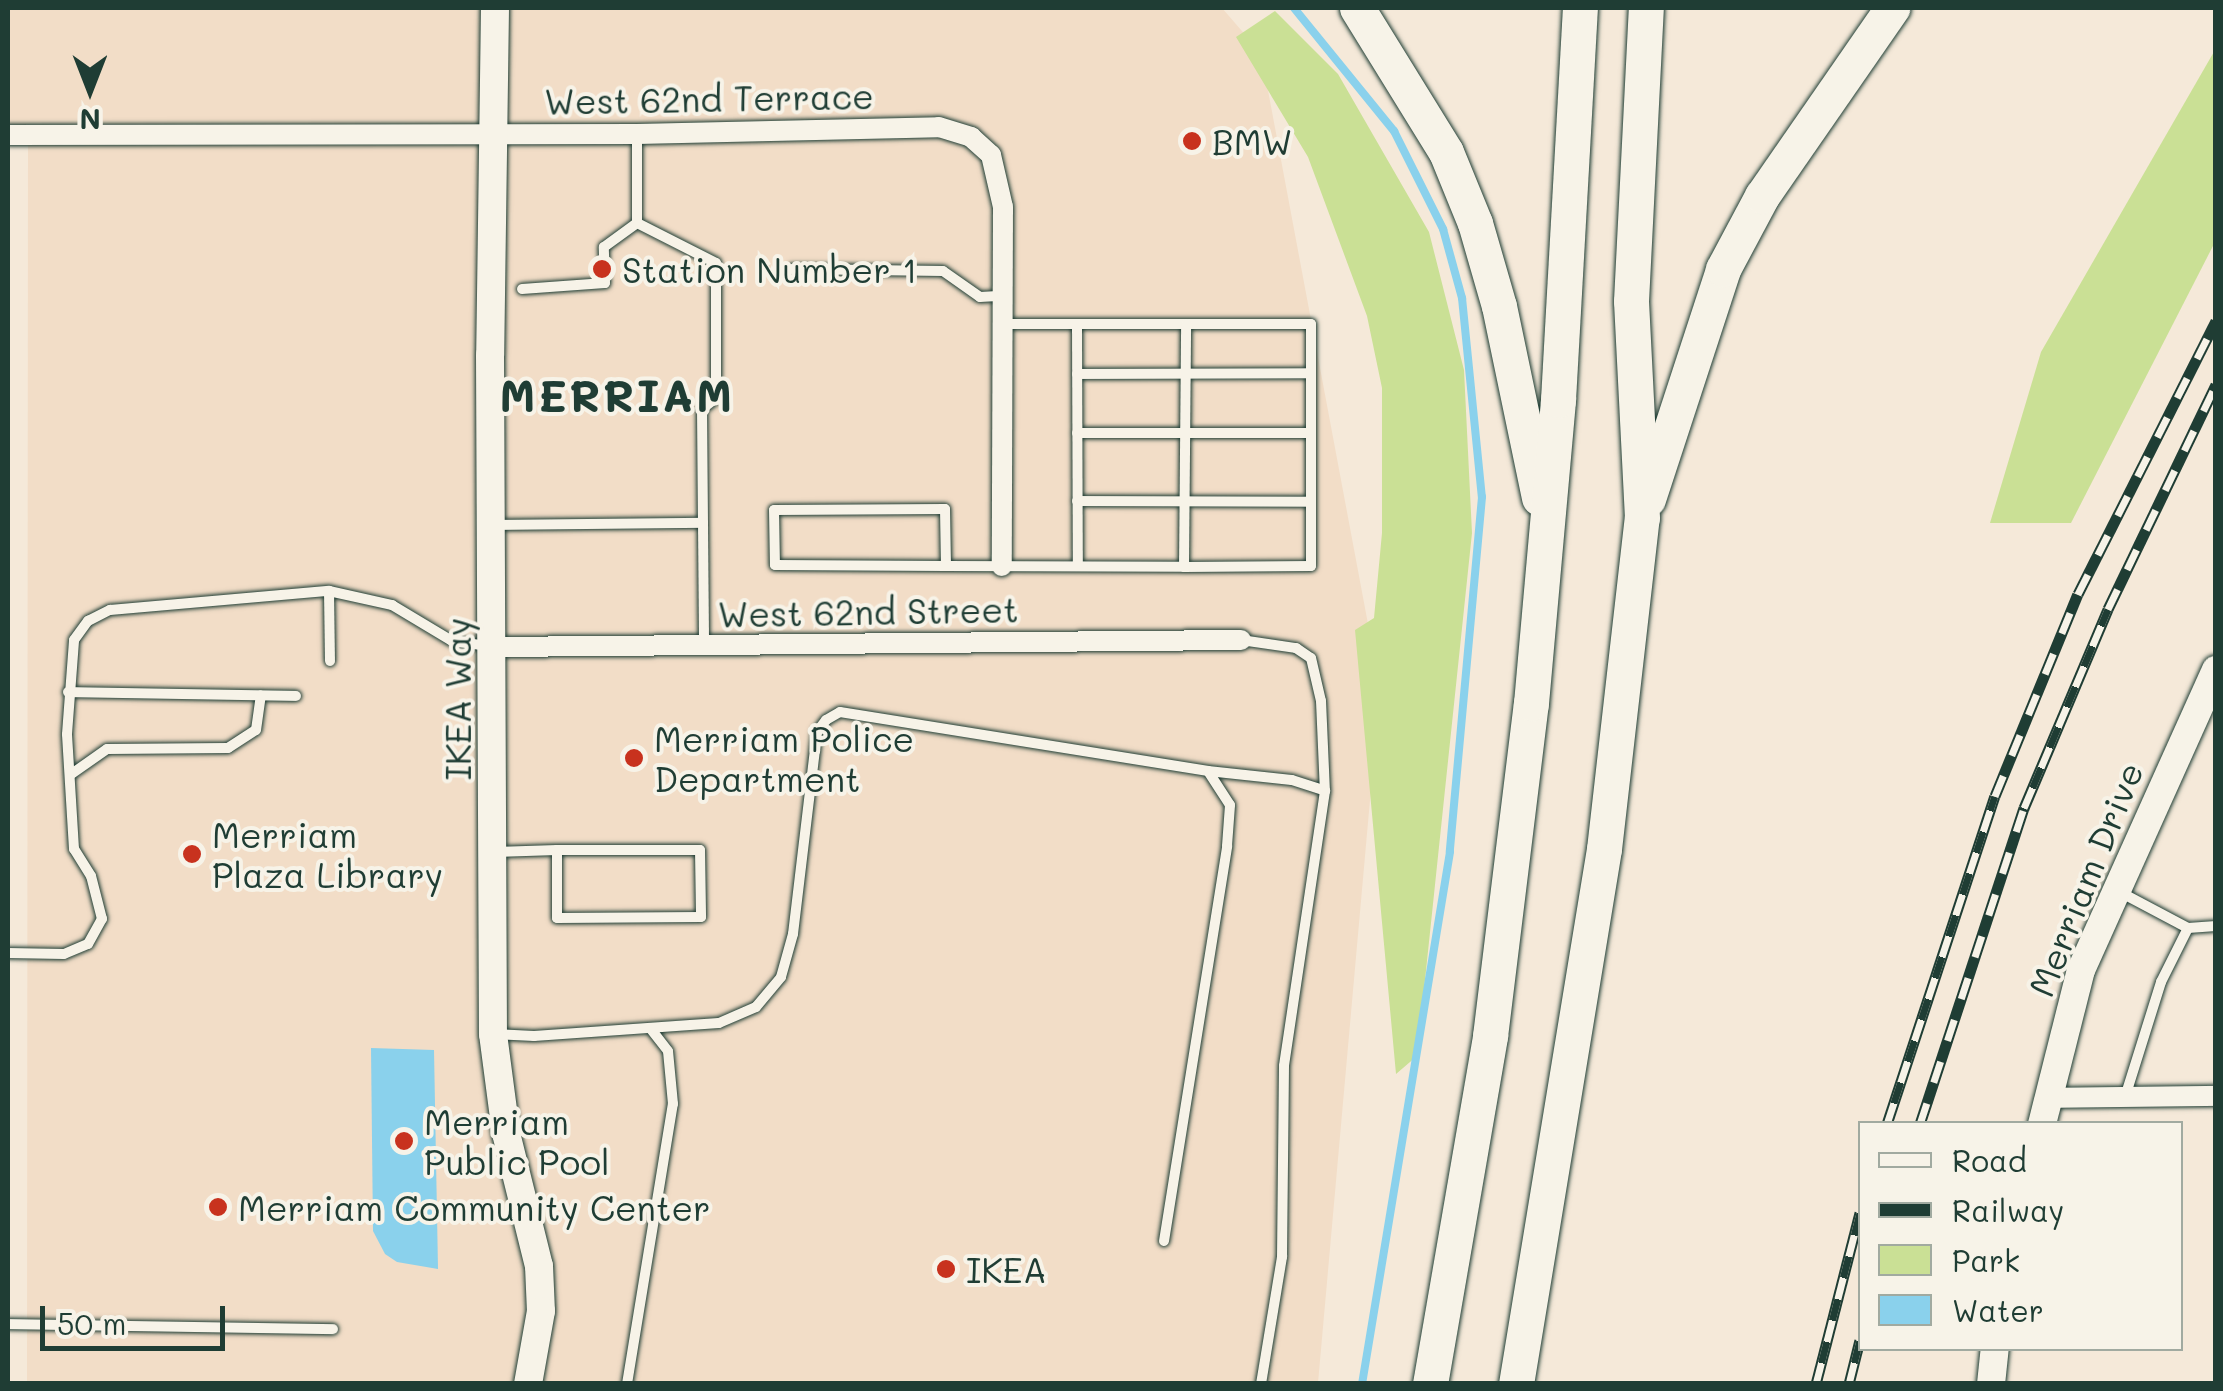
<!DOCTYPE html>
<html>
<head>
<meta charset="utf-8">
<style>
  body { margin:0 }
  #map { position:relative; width:2223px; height:1391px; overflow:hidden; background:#f5e9d9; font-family:Mali,sans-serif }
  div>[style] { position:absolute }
  .built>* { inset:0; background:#f2ddc7 }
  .green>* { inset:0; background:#cae095 }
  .water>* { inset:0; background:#8ad1ec }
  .stream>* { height:8px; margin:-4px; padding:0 4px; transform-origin:4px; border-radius:4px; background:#8ad1ec }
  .roads { filter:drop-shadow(0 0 2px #1f3d34) drop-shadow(0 0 2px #1f3d34) }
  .lane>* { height:10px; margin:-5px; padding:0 5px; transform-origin:5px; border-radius:5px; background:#f7f3e8 }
  .street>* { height:20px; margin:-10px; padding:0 10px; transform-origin:10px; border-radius:10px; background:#f7f3e8 }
  .secondary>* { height:28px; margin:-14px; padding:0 14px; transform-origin:14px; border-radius:14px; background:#f7f3e8 }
  .highway>* { height:35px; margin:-17.5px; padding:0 17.5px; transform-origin:17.5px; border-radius:17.5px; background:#f7f3e8 }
  .rail>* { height:11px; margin-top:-5.5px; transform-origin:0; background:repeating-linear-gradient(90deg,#f7f3e8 0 22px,#1f3d34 0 44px); box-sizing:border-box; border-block:2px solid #1f3d34 }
  .dots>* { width:28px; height:28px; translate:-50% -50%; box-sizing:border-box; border:5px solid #f7f3e8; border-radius:50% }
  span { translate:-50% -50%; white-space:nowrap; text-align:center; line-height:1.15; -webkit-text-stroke:8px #f7f3e8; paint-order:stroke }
  .street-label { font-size:35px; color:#1f3d34 }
  .poi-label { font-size:35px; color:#1f3d34 }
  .left { translate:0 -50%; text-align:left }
  .district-label { font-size:45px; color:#1f3d34; font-weight:700; letter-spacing:2.5px }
  .frame { position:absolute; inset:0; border:10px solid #1f3d34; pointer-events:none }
  .legend { position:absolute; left:1858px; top:1121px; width:325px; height:230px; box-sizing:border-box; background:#f7f3e8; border:2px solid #a1aaa0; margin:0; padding:12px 18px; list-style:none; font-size:30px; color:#1f3d34 }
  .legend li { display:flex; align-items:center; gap:20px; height:50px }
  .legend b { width:50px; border:2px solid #a1aaa0 }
  .north { position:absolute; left:40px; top:40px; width:100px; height:100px; -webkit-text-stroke:8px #f7f3e8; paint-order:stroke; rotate:180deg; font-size:28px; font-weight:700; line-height:40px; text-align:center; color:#1f3d34 }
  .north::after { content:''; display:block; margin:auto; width:35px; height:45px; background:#1f3d34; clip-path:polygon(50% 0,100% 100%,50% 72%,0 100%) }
  .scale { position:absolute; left:40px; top:1306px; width:185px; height:45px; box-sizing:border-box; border:5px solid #1f3d34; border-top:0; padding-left:12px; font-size:30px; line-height:35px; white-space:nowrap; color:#1f3d34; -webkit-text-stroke:8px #f7f3e8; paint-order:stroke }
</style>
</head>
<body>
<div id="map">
  <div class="built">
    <i style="clip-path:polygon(8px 8px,1222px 8px,1261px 53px,1380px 688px,1318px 1383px,27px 1383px,28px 125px,8px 124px)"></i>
  </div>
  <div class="green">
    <i style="clip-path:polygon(1275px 11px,1338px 74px,1429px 232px,1464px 370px,1472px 533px,1417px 1056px,1396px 1074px,1355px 630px,1374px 618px,1382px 533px,1382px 388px,1367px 316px,1308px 157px,1236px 37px)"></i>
    <i style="clip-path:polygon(2215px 50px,2215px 242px,2071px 523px,1990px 523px,2041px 352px)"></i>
  </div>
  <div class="water">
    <i style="clip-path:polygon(371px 1048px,434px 1050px,438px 1269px,397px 1262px,385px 1254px,373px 1231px)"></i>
  </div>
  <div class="stream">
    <i style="left:1294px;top:8px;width:159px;rotate:50.9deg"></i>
    <i style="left:1394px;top:131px;width:110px;rotate:63.4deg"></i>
    <i style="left:1443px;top:229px;width:72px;rotate:74.6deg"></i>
    <i style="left:1462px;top:298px;width:200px;rotate:84.3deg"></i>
    <i style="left:1482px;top:497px;width:356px;rotate:95.2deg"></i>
    <i style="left:1450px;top:852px;width:539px;rotate:99.39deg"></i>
  </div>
  <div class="roads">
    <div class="lane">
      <i style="left:792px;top:269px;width:151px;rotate:0.8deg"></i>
      <i style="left:943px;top:271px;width:45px;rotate:35.1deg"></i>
      <i style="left:980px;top:297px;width:22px;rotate:-3deg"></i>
      <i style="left:522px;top:289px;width:83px;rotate:-4.1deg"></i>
      <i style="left:605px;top:283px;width:36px;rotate:-92deg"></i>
      <i style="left:604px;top:247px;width:41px;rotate:-36deg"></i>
      <i style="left:1077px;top:324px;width:242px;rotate:89.8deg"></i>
      <i style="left:1077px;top:374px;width:234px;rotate:-0.2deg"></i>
      <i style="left:1077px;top:433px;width:234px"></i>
      <i style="left:1077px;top:501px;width:234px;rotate:0.2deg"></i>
      <i style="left:703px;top:523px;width:123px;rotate:89.5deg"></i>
      <i style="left:495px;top:525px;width:208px;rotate:-0.6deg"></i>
      <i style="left:703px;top:523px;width:114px;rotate:-90.5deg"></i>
      <i style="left:702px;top:409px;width:18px;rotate:-38deg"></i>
      <i style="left:716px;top:398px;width:135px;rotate:-90deg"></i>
      <i style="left:716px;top:263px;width:89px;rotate:-153.1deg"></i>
      <i style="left:637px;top:223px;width:88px;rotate:-90deg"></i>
      <i style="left:946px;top:566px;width:57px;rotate:-91deg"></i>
      <i style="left:945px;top:509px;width:171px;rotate:179.7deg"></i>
      <i style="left:774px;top:510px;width:55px;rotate:89deg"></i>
      <i style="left:775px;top:565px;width:171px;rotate:0.3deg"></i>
      <i style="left:946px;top:566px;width:238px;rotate:0.2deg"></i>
      <i style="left:1184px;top:567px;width:127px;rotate:-0.5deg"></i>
      <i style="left:1311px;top:566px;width:242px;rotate:-90deg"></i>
      <i style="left:1311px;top:324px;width:307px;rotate:180deg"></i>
      <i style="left:1184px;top:567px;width:243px;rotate:-89.5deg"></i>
      <i style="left:329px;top:591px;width:70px;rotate:89.2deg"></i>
      <i style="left:1241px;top:640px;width:56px;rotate:8.3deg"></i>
      <i style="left:1296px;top:648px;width:18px;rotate:34deg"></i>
      <i style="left:1311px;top:658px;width:44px;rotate:76.9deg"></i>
      <i style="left:1321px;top:701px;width:90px;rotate:87.5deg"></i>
      <i style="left:1325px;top:791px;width:278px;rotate:98.5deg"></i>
      <i style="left:1284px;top:1066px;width:191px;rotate:90.6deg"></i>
      <i style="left:1282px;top:1257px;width:129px;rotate:99.4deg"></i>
      <i style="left:68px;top:692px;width:228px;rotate:1deg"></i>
      <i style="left:70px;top:775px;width:45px;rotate:-35.1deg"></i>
      <i style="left:107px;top:749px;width:121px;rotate:-0.5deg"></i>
      <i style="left:228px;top:748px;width:33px;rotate:-33deg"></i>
      <i style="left:256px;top:730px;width:35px;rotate:-82deg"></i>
      <i style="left:495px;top:852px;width:62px;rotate:-1.8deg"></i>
      <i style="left:557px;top:850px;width:143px"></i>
      <i style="left:700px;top:850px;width:67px;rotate:89.1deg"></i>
      <i style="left:701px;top:917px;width:144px;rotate:179.6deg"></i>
      <i style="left:557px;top:918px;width:68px;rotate:-90deg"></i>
      <i style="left:2118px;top:891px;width:79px;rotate:27.9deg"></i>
      <i style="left:8px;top:953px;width:56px;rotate:1deg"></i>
      <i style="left:64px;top:954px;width:26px;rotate:-23deg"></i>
      <i style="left:88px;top:944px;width:29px;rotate:-61deg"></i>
      <i style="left:102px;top:919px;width:44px;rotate:-104.3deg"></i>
      <i style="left:91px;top:876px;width:32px;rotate:-122deg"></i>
      <i style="left:74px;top:849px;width:115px;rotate:-93.5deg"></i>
      <i style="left:67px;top:734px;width:94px;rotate:-85.7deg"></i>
      <i style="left:74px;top:640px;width:24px;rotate:-54deg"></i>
      <i style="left:88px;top:621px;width:25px;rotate:-27deg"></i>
      <i style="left:110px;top:610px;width:220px;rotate:-5deg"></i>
      <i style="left:329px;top:591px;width:65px;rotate:12.5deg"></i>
      <i style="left:392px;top:605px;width:70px;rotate:31deg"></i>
      <i style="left:452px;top:641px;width:37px;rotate:8deg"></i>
      <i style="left:494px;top:1034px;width:40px;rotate:2.9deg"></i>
      <i style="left:534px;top:1036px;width:185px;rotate:-4deg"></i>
      <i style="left:719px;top:1023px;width:40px;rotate:-23.4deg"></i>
      <i style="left:756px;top:1007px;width:39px;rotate:-50deg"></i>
      <i style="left:781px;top:977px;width:45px;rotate:-74.4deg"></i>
      <i style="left:793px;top:934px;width:203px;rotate:-83.2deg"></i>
      <i style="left:817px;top:732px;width:15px;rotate:-53deg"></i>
      <i style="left:826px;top:720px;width:16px;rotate:-30deg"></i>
      <i style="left:840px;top:712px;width:373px;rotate:9.1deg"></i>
      <i style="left:1208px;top:771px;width:84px;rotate:6.1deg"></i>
      <i style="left:1292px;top:780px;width:35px;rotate:18deg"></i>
      <i style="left:2125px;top:1097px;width:121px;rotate:-72.6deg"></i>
      <i style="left:2161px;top:982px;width:60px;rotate:-63.4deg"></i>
      <i style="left:2188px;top:928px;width:28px;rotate:-4deg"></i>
      <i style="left:1164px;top:1241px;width:400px;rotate:-80.9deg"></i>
      <i style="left:1227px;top:846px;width:41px;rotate:-85.8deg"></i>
      <i style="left:1230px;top:805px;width:40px;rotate:-122.9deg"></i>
      <i style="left:8px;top:1324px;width:325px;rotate:0.9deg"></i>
      <i style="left:627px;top:1384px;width:284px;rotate:-80.7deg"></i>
      <i style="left:673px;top:1104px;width:53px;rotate:-95.4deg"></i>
      <i style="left:668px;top:1051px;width:28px;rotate:-128deg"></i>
    </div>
    <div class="street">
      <i style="left:8px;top:135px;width:629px;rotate:-0.09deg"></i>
      <i style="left:637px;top:134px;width:302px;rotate:-1.3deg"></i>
      <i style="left:939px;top:127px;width:34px;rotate:17deg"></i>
      <i style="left:971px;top:137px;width:27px;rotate:42deg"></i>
      <i style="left:991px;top:155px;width:53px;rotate:77deg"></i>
      <i style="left:1003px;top:207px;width:359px;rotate:90.2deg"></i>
      <i style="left:495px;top:647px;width:746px;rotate:-0.54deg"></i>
      <i style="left:2047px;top:1098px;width:169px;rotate:-0.7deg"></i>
    </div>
    <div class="secondary">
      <i style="left:495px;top:8px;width:347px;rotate:90.8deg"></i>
      <i style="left:490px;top:355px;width:679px;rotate:89.75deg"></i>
      <i style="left:493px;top:1034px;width:100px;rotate:82.5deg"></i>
      <i style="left:506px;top:1133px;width:137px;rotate:76.1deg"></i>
      <i style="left:539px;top:1266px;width:45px;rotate:87.5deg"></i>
      <i style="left:541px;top:1311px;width:74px;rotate:100.1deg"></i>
      <i style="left:2042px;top:1124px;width:159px;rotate:-75.8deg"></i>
      <i style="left:2081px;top:970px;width:329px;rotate:-65.8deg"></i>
      <i style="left:1991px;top:1384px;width:36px;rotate:-84deg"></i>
    </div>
    <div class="highway">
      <i style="left:1357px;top:8px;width:169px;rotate:58.3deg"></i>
      <i style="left:1446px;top:152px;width:77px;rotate:67.8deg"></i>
      <i style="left:1475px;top:223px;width:86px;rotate:73.9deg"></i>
      <i style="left:1499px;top:306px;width:196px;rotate:78.2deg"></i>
      <i style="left:1648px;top:499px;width:242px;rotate:-71.9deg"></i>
      <i style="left:1723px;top:269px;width:83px;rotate:-61.9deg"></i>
      <i style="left:1762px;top:196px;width:229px;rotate:-55.3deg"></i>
      <i style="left:1430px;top:1384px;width:353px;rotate:-80.2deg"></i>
      <i style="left:1490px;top:1036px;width:336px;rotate:-83deg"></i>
      <i style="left:1531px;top:703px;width:304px;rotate:-84.9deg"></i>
      <i style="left:1558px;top:400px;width:393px;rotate:-86.8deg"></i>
      <i style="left:1516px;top:1384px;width:542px;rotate:-80.66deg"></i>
      <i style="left:1604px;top:849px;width:333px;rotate:-83.5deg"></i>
      <i style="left:1642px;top:518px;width:217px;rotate:-92.9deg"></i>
      <i style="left:1631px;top:301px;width:293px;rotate:-87.1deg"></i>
    </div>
  </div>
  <div class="rail">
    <i style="left:1887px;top:1124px;width:345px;rotate:-71.8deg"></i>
    <i style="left:1995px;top:796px;width:218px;rotate:-67.7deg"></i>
    <i style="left:2078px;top:594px;width:306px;rotate:-63.2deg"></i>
    <i style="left:1920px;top:1124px;width:333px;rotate:-71.8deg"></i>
    <i style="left:2024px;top:808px;width:216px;rotate:-67.1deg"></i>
    <i style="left:2108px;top:609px;width:249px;rotate:-64.3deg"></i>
    <i style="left:1816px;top:1384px;width:177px;rotate:-75.6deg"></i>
    <i style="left:1849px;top:1384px;width:45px;rotate:-76deg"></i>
  </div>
  <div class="dots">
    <i style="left:1192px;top:141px;background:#c8321e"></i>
    <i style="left:602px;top:269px;background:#c8321e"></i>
    <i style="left:634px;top:758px;background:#c8321e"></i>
    <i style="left:192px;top:854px;background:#c8321e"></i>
    <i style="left:404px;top:1141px;background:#c8321e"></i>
    <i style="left:218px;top:1207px;background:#c8321e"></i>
    <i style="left:946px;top:1269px;background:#c8321e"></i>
  </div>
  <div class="street-label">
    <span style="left:709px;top:98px;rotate:-1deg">West 62nd Terrace</span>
    <span style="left:868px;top:611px;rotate:-1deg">West 62nd Street</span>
    <span style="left:457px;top:699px;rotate:-90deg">IKEA Way</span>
    <span style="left:2085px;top:879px;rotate:-68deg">Merriam Drive</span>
  </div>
  <div class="poi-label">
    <span class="left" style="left:1212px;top:141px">BMW</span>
    <span class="left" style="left:622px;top:269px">Station Number 1</span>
    <span class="left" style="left:654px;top:758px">Merriam Police<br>Department</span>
    <span class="left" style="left:212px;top:854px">Merriam<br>Plaza Library</span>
    <span class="left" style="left:424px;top:1141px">Merriam<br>Public Pool</span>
    <span class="left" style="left:238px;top:1207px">Merriam Community Center</span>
    <span class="left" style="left:966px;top:1269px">IKEA</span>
  </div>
  <div class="district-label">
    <span style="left:617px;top:395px">MERRIAM</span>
  </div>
  <div class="frame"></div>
  <ul class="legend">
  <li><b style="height:12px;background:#f7f3e8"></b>Road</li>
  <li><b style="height:12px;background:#1f3d34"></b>Railway</li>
  <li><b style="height:28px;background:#cae095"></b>Park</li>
  <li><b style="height:28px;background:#8ad1ec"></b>Water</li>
  </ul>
  <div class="north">N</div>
  <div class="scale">50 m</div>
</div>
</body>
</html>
